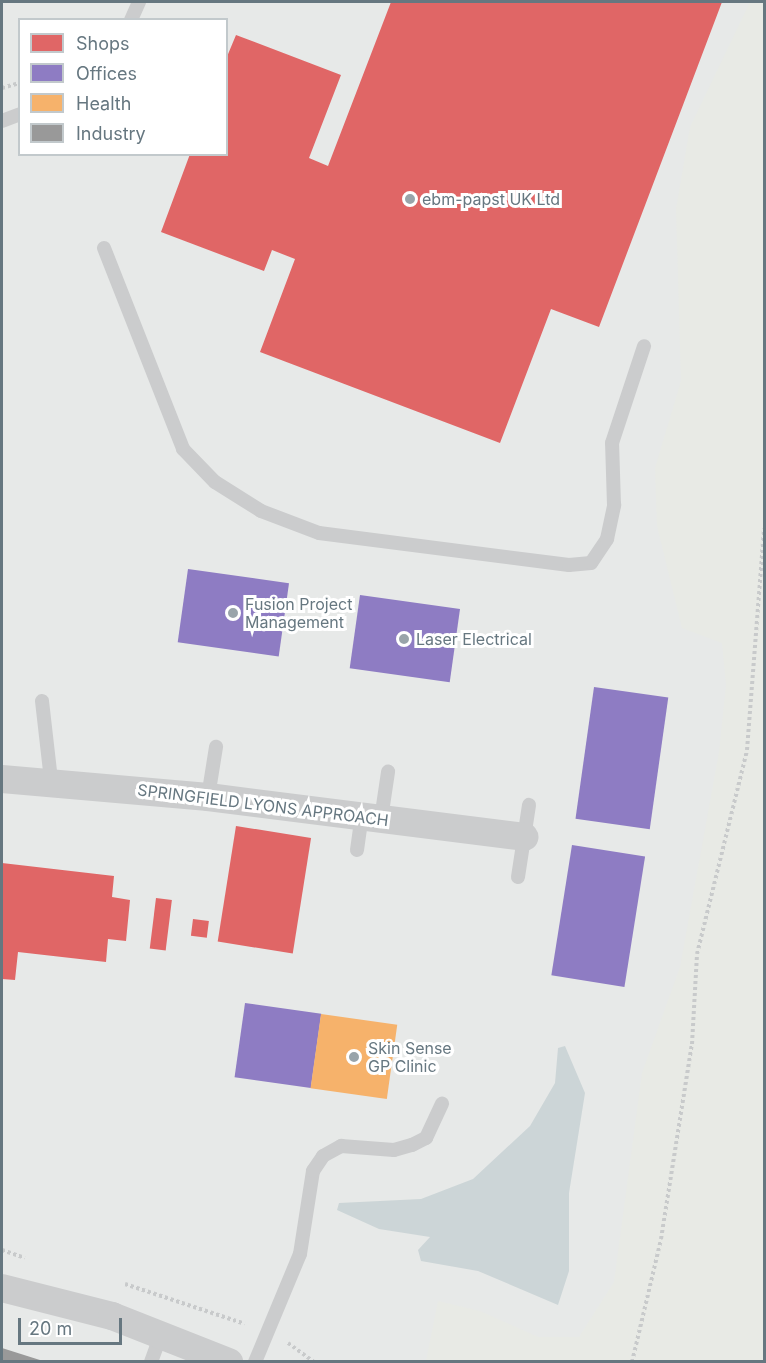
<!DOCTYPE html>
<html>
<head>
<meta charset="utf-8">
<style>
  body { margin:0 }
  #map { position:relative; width:766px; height:1363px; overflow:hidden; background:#f8f8f8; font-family:Inter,sans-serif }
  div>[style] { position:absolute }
  .built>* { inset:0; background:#e7e9e8 }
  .green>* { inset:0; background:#e8eae5 }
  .water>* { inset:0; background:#ccd5d7 }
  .shops>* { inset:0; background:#e06666; transform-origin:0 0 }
  .offices>* { inset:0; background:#8e7cc3; transform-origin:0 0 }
  .health>* { inset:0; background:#f6b26b; transform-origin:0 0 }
  .industry>* { inset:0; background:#999 }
  .path>* { height:4px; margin-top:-2px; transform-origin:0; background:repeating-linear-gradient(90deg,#c8cacb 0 3px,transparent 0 6px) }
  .service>* { height:14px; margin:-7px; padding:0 7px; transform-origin:7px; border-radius:7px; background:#cbcccd }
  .minor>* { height:28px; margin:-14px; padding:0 14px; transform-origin:14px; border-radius:14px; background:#cbcccd }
  .dots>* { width:16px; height:16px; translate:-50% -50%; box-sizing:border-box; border:3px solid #fff; border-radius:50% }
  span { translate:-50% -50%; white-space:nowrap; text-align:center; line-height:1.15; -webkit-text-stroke:6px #fff; paint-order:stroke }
  .poi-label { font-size:16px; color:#667780 }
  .left { translate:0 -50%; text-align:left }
  .street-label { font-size:16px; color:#667780 }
  .frame { position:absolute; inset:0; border:3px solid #667780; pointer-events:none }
  .legend { position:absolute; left:18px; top:18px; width:210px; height:138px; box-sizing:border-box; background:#fff; border:2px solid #c2c9cc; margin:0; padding:8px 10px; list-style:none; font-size:18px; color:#667780 }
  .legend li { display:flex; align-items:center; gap:12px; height:30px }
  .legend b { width:30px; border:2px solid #c2c9cc }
  .scale { position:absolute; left:18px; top:1318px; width:104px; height:27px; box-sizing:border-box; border:3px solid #667780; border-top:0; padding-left:8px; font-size:18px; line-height:21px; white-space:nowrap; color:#667780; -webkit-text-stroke:4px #fff; paint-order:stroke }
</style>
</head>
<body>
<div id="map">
  <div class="built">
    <i style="clip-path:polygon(evenodd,2px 2px,764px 2px,764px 1361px,2px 1361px,2px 2px,20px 20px,226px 20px,226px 154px,20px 154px,20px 20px)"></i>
  </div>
  <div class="green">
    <i style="clip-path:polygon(750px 2px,764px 2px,764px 1361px,426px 1361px,438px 1301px,480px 1311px,538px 1337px,579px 1337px,614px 1282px,642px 1073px,680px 967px,719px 752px,726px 685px,722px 643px,682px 628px,657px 526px,655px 468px,681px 381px,676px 209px,690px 127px)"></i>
  </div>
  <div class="water">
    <i style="clip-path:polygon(565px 1046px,585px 1093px,569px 1193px,569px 1271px,558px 1305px,478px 1271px,421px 1261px,418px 1250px,430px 1237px,379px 1229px,337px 1210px,339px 1203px,421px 1199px,473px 1179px,530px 1126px,555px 1083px,558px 1048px)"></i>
  </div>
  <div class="shops">
    <i style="clip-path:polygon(391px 2px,722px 2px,599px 327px,551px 309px,500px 443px,260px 352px,295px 259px,272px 250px,264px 271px,161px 232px,190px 154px,226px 154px,226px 59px,236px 35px,341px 75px,309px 158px,328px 166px)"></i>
    <i style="left:236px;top:826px;width:76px;height:117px;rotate:9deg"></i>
    <i style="clip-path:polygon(2px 863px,114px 876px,112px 897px,130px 900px,126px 941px,108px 939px,106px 962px,18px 952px,15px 980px,2px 979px)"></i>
    <i style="left:156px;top:898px;width:16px;height:51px;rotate:7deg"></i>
    <i style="left:193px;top:919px;width:16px;height:17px;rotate:7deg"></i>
  </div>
  <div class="offices">
    <i style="left:188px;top:569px;width:102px;height:74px;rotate:8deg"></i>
    <i style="left:360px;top:595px;width:101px;height:74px;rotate:8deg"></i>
    <i style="left:594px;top:687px;width:75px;height:133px;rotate:8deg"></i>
    <i style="left:572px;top:845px;width:74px;height:132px;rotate:9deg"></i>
    <i style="left:245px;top:1003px;width:77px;height:75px;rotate:8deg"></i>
  </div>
  <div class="health">
    <i style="left:321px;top:1014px;width:77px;height:75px;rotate:8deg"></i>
  </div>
  <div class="industry">
    <i style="clip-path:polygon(2px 1348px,43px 1361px,43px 1362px,2px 1362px)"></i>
  </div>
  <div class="path">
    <i style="left:2px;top:88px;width:19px;rotate:-16deg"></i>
    <i style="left:2px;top:1250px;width:24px;rotate:19deg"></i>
    <i style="left:125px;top:1284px;width:126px;rotate:18.4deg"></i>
    <i style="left:288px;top:1343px;width:32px;rotate:36deg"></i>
    <i style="left:632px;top:1362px;width:126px;rotate:-76.7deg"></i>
    <i style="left:661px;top:1239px;width:197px;rotate:-81deg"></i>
    <i style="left:692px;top:1044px;width:90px;rotate:-86.8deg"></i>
    <i style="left:697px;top:954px;width:210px;rotate:-76.2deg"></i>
    <i style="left:747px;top:750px;width:222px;rotate:-85.6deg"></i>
  </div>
  <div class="service">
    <i style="left:131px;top:20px;width:20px;rotate:-66deg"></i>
    <i style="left:2px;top:121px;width:19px;rotate:-21deg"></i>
    <i style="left:104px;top:248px;width:216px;rotate:68.5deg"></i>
    <i style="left:183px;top:449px;width:46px;rotate:45.9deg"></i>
    <i style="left:215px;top:482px;width:54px;rotate:32.2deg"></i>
    <i style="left:261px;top:511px;width:62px;rotate:20.8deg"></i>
    <i style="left:319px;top:533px;width:252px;rotate:7.3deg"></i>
    <i style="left:569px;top:565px;width:22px;rotate:-5deg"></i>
    <i style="left:591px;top:563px;width:29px;rotate:-56deg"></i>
    <i style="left:607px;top:539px;width:35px;rotate:-78deg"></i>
    <i style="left:614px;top:505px;width:62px;rotate:-91.8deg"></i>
    <i style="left:612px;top:443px;width:102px;rotate:-71.7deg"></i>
    <i style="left:42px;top:701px;width:80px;rotate:83.5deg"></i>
    <i style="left:208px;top:797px;width:51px;rotate:-80.9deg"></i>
    <i style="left:381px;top:819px;width:48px;rotate:-81.5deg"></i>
    <i style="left:357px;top:850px;width:34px;rotate:-82deg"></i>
    <i style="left:518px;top:877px;width:73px;rotate:-81.3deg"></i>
    <i style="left:151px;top:1362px;width:32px;rotate:-70deg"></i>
    <i style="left:255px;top:1362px;width:117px;rotate:-67.4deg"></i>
    <i style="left:300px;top:1254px;width:84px;rotate:-81.1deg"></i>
    <i style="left:313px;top:1171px;width:18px;rotate:-56deg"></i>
    <i style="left:323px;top:1156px;width:21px;rotate:-29deg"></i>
    <i style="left:341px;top:1146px;width:53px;rotate:4.3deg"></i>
    <i style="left:394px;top:1150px;width:19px;rotate:-16deg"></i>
    <i style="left:412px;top:1145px;width:16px;rotate:-27deg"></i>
    <i style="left:426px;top:1138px;width:38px;rotate:-65deg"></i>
  </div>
  <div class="minor">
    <i style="left:2px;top:779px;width:207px;rotate:5deg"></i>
    <i style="left:208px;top:797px;width:319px;rotate:7.2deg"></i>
    <i style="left:2px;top:1288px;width:114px;rotate:14.3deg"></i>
    <i style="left:112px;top:1316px;width:126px;rotate:21.5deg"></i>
  </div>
  <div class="dots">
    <i style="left:410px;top:199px;background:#99a4aa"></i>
    <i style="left:233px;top:613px;background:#99a4aa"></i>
    <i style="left:404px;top:639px;background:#99a4aa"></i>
    <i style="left:354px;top:1057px;background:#99a4aa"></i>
  </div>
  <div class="poi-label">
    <span class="left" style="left:422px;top:199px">ebm-papst UK Ltd</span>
    <span class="left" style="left:245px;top:613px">Fusion Project<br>Management</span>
    <span class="left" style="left:416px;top:639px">Laser Electrical</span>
    <span class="left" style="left:368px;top:1057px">Skin Sense<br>GP Clinic</span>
  </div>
  <div class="street-label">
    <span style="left:263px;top:805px;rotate:7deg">SPRINGFIELD LYONS APPROACH</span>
  </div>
  <div class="frame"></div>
  <ul class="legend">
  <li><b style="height:16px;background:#e06666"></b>Shops</li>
  <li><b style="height:16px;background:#8e7cc3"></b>Offices</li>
  <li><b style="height:16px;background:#f6b26b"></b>Health</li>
  <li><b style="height:16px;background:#999"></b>Industry</li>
  </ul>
  <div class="scale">20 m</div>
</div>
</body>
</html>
